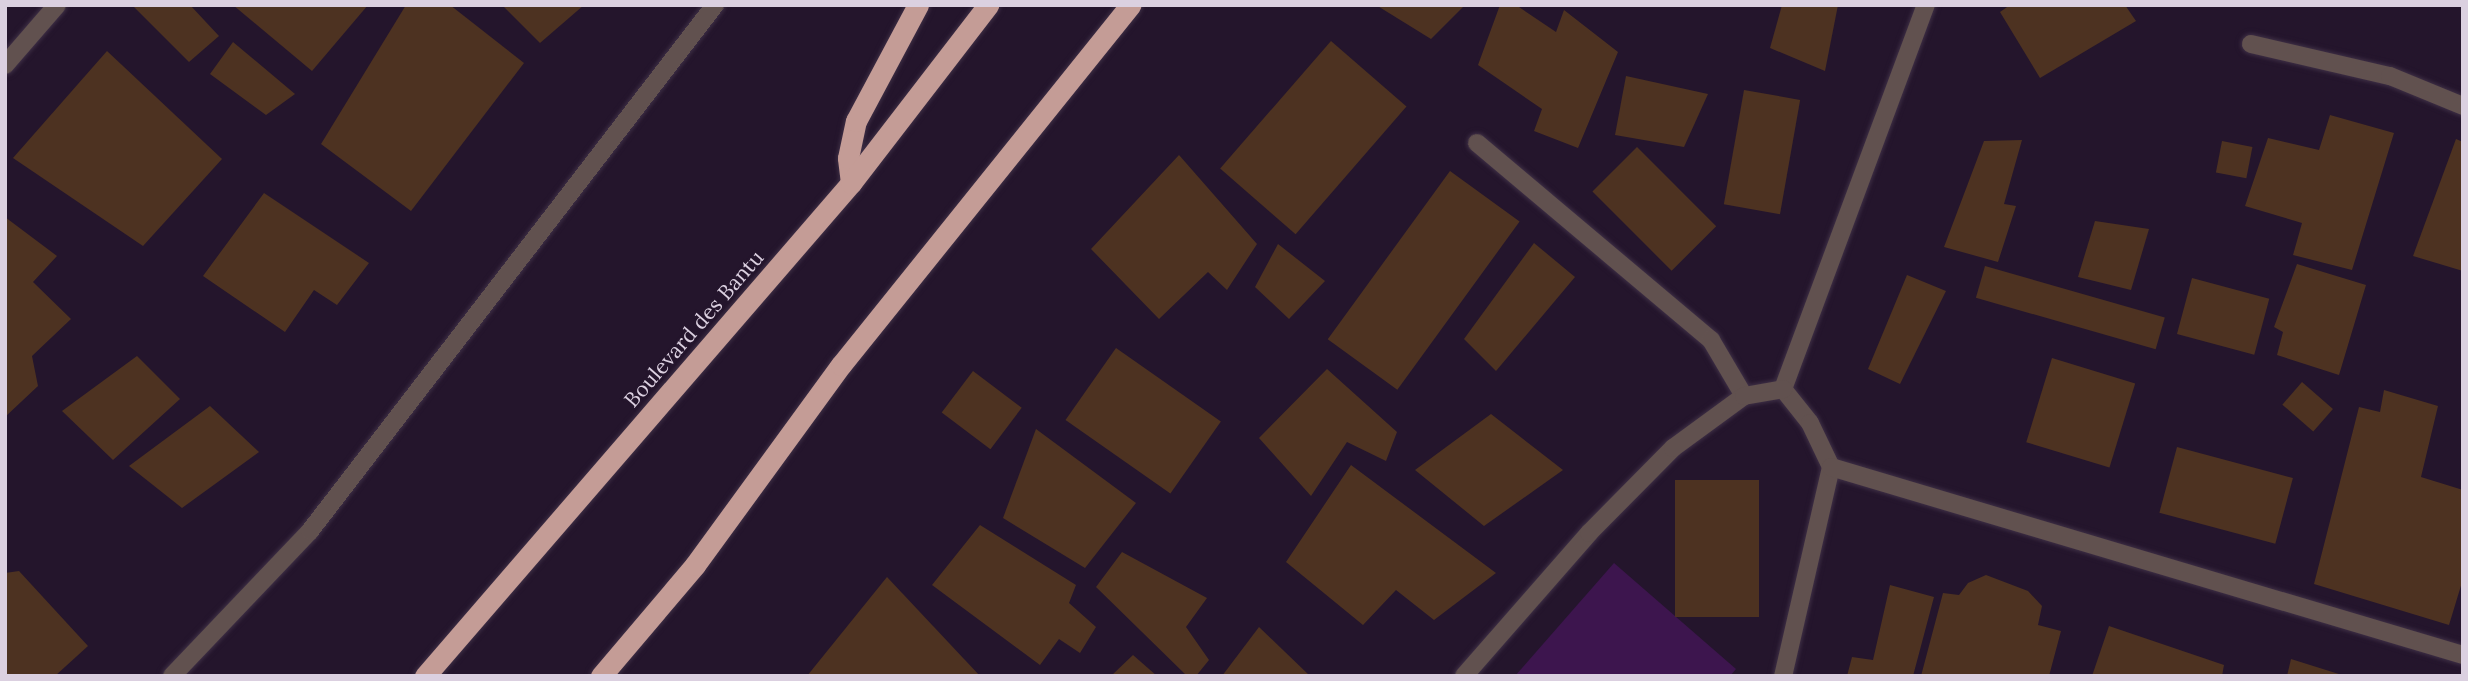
<!DOCTYPE html>
<html>
<head>
<meta charset="utf-8">
<style>
  body { margin:0 }
  #map { position:relative; width:2468px; height:681px; overflow:hidden; background:#24152c; font-family:Lora,serif }
  div>[style] { position:absolute }
  .green>* { inset:0; background:#3d154e }
  .building>* { inset:0; background:#4d3221; transform-origin:0 0 }
  .roads { filter:drop-shadow(0 0 2px #3e2f45) drop-shadow(0 0 2px #3e2f45) }
  .minor>* { height:18px; margin:-9px; padding:0 9px; transform-origin:9px; border-radius:9px; background:#61514f }
  .highway>* { height:21px; margin:-10.5px; padding:0 10.5px; transform-origin:10.5px; border-radius:10.5px; background:#c49c96 }
  span { translate:-50% -50%; white-space:nowrap; text-align:center; line-height:1.15; -webkit-text-stroke:5px #24152c; paint-order:stroke }
  .street-label { font-size:21px; color:#dbd0e0 }
  .frame { position:absolute; inset:0; border:7px solid #dbd0e0; pointer-events:none }
</style>
</head>
<body>
<div id="map">
  <div class="green">
    <i style="clip-path:polygon(1614px 563px,1736px 669px,1730px 676px,1515px 676px)"></i>
  </div>
  <div class="building">
    <i style="clip-path:polygon(132px 5px,190px 5px,219px 36px,189px 62px)"></i>
    <i style="clip-path:polygon(233px 5px,368px 5px,312px 71px)"></i>
    <i style="clip-path:polygon(406px 5px,450px 5px,524px 63px,411px 211px,321px 144px)"></i>
    <i style="clip-path:polygon(502px 5px,584px 5px,540px 43px)"></i>
    <i style="clip-path:polygon(1376px 5px,1465px 5px,1431px 39px)"></i>
    <i style="clip-path:polygon(1500px 5px,1516px 5px,1556px 32px,1564px 10px,1618px 52px,1578px 148px,1534px 131px,1542px 109px,1478px 65px)"></i>
    <i style="clip-path:polygon(1782px 5px,1838px 5px,1825px 71px,1770px 48px)"></i>
    <i style="clip-path:polygon(2010px 5px,2125px 5px,2136px 21px,2040px 78px,2000px 12px)"></i>
    <i style="left:1331px;top:41px;width:100px;height:169px;rotate:41deg"></i>
    <i style="clip-path:polygon(233px 42px,295px 94px,266px 115px,210px 74px)"></i>
    <i style="clip-path:polygon(107px 51px,222px 159px,143px 246px,13px 158px)"></i>
    <i style="clip-path:polygon(1626px 76px,1708px 94px,1684px 147px,1615px 135px)"></i>
    <i style="left:1744px;top:90px;width:57px;height:116px;rotate:10deg"></i>
    <i style="clip-path:polygon(2330px 115px,2394px 133px,2352px 270px,2293px 255px,2302px 223px,2245px 206px,2268px 138px,2319px 150px)"></i>
    <i style="clip-path:polygon(2456px 139px,2463px 142px,2463px 271px,2413px 256px)"></i>
    <i style="clip-path:polygon(2022px 140px,2004px 204px,2016px 206px,1998px 262px,1944px 247px,1984px 141px)"></i>
    <i style="left:2222px;top:141px;width:31px;height:32px;rotate:11deg"></i>
    <i style="left:1637px;top:147px;width:112px;height:63px;rotate:45deg"></i>
    <i style="clip-path:polygon(1179px 155px,1257px 244px,1227px 290px,1208px 272px,1159px 319px,1091px 249px)"></i>
    <i style="left:1450px;top:171px;width:86px;height:208px;rotate:36deg"></i>
    <i style="clip-path:polygon(264px 193px,369px 263px,337px 305px,314px 290px,285px 332px,203px 276px)"></i>
    <i style="clip-path:polygon(5px 217px,57px 256px,33px 282px,71px 319px,32px 356px,38px 386px,5px 417px)"></i>
    <i style="clip-path:polygon(2095px 221px,2149px 229px,2131px 290px,2078px 277px)"></i>
    <i style="clip-path:polygon(1534px 243px,1575px 277px,1496px 371px,1464px 339px)"></i>
    <i style="clip-path:polygon(1278px 244px,1325px 281px,1289px 319px,1255px 287px)"></i>
    <i style="clip-path:polygon(2297px 264px,2366px 285px,2339px 375px,2277px 355px,2283px 332px,2274px 327px)"></i>
    <i style="left:1985px;top:266px;width:187px;height:33px;rotate:16deg"></i>
    <i style="clip-path:polygon(1907px 275px,1946px 291px,1900px 384px,1868px 369px)"></i>
    <i style="left:2192px;top:278px;width:80px;height:58px;rotate:15deg"></i>
    <i style="left:1116px;top:348px;width:128px;height:88px;rotate:35deg"></i>
    <i style="clip-path:polygon(137px 356px,180px 399px,113px 460px,62px 411px)"></i>
    <i style="left:2052px;top:358px;width:87px;height:88px;rotate:17deg"></i>
    <i style="clip-path:polygon(1327px 369px,1397px 432px,1386px 461px,1347px 442px,1311px 496px,1259px 438px)"></i>
    <i style="left:973px;top:371px;width:61px;height:52px;rotate:37deg"></i>
    <i style="left:2302px;top:382px;width:41px;height:30px;rotate:41deg"></i>
    <i style="clip-path:polygon(2384px 390px,2438px 406px,2421px 477px,2463px 490px,2463px 579px,2449px 625px,2314px 584px,2359px 407px,2380px 412px)"></i>
    <i style="clip-path:polygon(210px 406px,259px 452px,182px 508px,129px 466px)"></i>
    <i style="clip-path:polygon(1491px 414px,1563px 470px,1484px 526px,1415px 470px)"></i>
    <i style="clip-path:polygon(1036px 429px,1136px 503px,1085px 568px,1003px 518px)"></i>
    <i style="left:2177px;top:447px;width:120px;height:68px;rotate:15deg"></i>
    <i style="clip-path:polygon(1351px 465px,1496px 573px,1434px 620px,1396px 590px,1363px 625px,1286px 562px)"></i>
    <i style="left:1759px;top:480px;width:137px;height:84px;rotate:90deg"></i>
    <i style="clip-path:polygon(980px 525px,1076px 585px,1069px 603px,1096px 627px,1080px 653px,1059px 639px,1040px 665px,932px 585px)"></i>
    <i style="clip-path:polygon(1122px 552px,1207px 598px,1186px 627px,1209px 660px,1196px 676px,1187px 676px,1096px 587px)"></i>
    <i style="clip-path:polygon(19px 571px,88px 646px,55px 676px,5px 676px,5px 573px)"></i>
    <i style="clip-path:polygon(1986px 575px,2028px 591px,2042px 606px,2038px 625px,2061px 631px,2049px 676px,1921px 676px,1943px 593px,1959px 595px,1968px 583px)"></i>
    <i style="clip-path:polygon(887px 577px,980px 676px,807px 676px)"></i>
    <i style="clip-path:polygon(1890px 585px,1934px 597px,1913px 676px,1847px 676px,1852px 657px,1873px 660px)"></i>
    <i style="clip-path:polygon(2109px 626px,2224px 665px,2222px 676px,2092px 676px)"></i>
    <i style="clip-path:polygon(1259px 627px,1310px 676px,1222px 676px)"></i>
    <i style="clip-path:polygon(1133px 655px,1157px 676px,1111px 676px)"></i>
    <i style="clip-path:polygon(2291px 659px,2342px 675px,2342px 676px,2287px 676px)"></i>
  </div>
  <div class="roads">
    <div class="minor">
      <i style="left:2251px;top:44px;width:143px;rotate:13deg"></i>
      <i style="left:2390px;top:76px;width:79px;rotate:22.3deg"></i>
      <i style="left:5px;top:65px;width:79px;rotate:-49.1deg"></i>
      <i style="left:1477px;top:143px;width:306px;rotate:40.1deg"></i>
      <i style="left:1711px;top:340px;width:65px;rotate:59.5deg"></i>
      <i style="left:1783px;top:389px;width:410px;rotate:-69.6deg"></i>
      <i style="left:1783px;top:389px;width:43px;rotate:51.5deg"></i>
      <i style="left:1810px;top:423px;width:49px;rotate:64.5deg"></i>
      <i style="left:1831px;top:467px;width:214px;rotate:102.9deg"></i>
      <i style="left:1831px;top:467px;width:659px;rotate:16.57deg"></i>
      <i style="left:172px;top:676px;width:200px;rotate:-46.4deg"></i>
      <i style="left:310px;top:531px;width:664px;rotate:-52.41deg"></i>
      <i style="left:1464px;top:676px;width:190px;rotate:-48.8deg"></i>
      <i style="left:1589px;top:533px;width:120px;rotate:-45.3deg"></i>
      <i style="left:1673px;top:448px;width:88px;rotate:-36.2deg"></i>
      <i style="left:1744px;top:396px;width:40px;rotate:-10deg"></i>
    </div>
    <div class="highway">
      <i style="left:851px;top:183px;width:25px;rotate:-97deg"></i>
      <i style="left:848px;top:158px;width:38px;rotate:-78deg"></i>
      <i style="left:856px;top:121px;width:132px;rotate:-61.9deg"></i>
      <i style="left:425px;top:676px;width:652px;rotate:-49.17deg"></i>
      <i style="left:851px;top:183px;width:225px;rotate:-52.4deg"></i>
      <i style="left:601px;top:676px;width:145px;rotate:-49.7deg"></i>
      <i style="left:695px;top:565px;width:248px;rotate:-53.9deg"></i>
      <i style="left:841px;top:365px;width:462px;rotate:-51.2deg"></i>
    </div>
  </div>
  <div class="street-label">
    <span style="left:694px;top:329px;rotate:-49deg">Boulevard des Bantu</span>
  </div>
  <div class="frame"></div>
</div>
</body>
</html>
